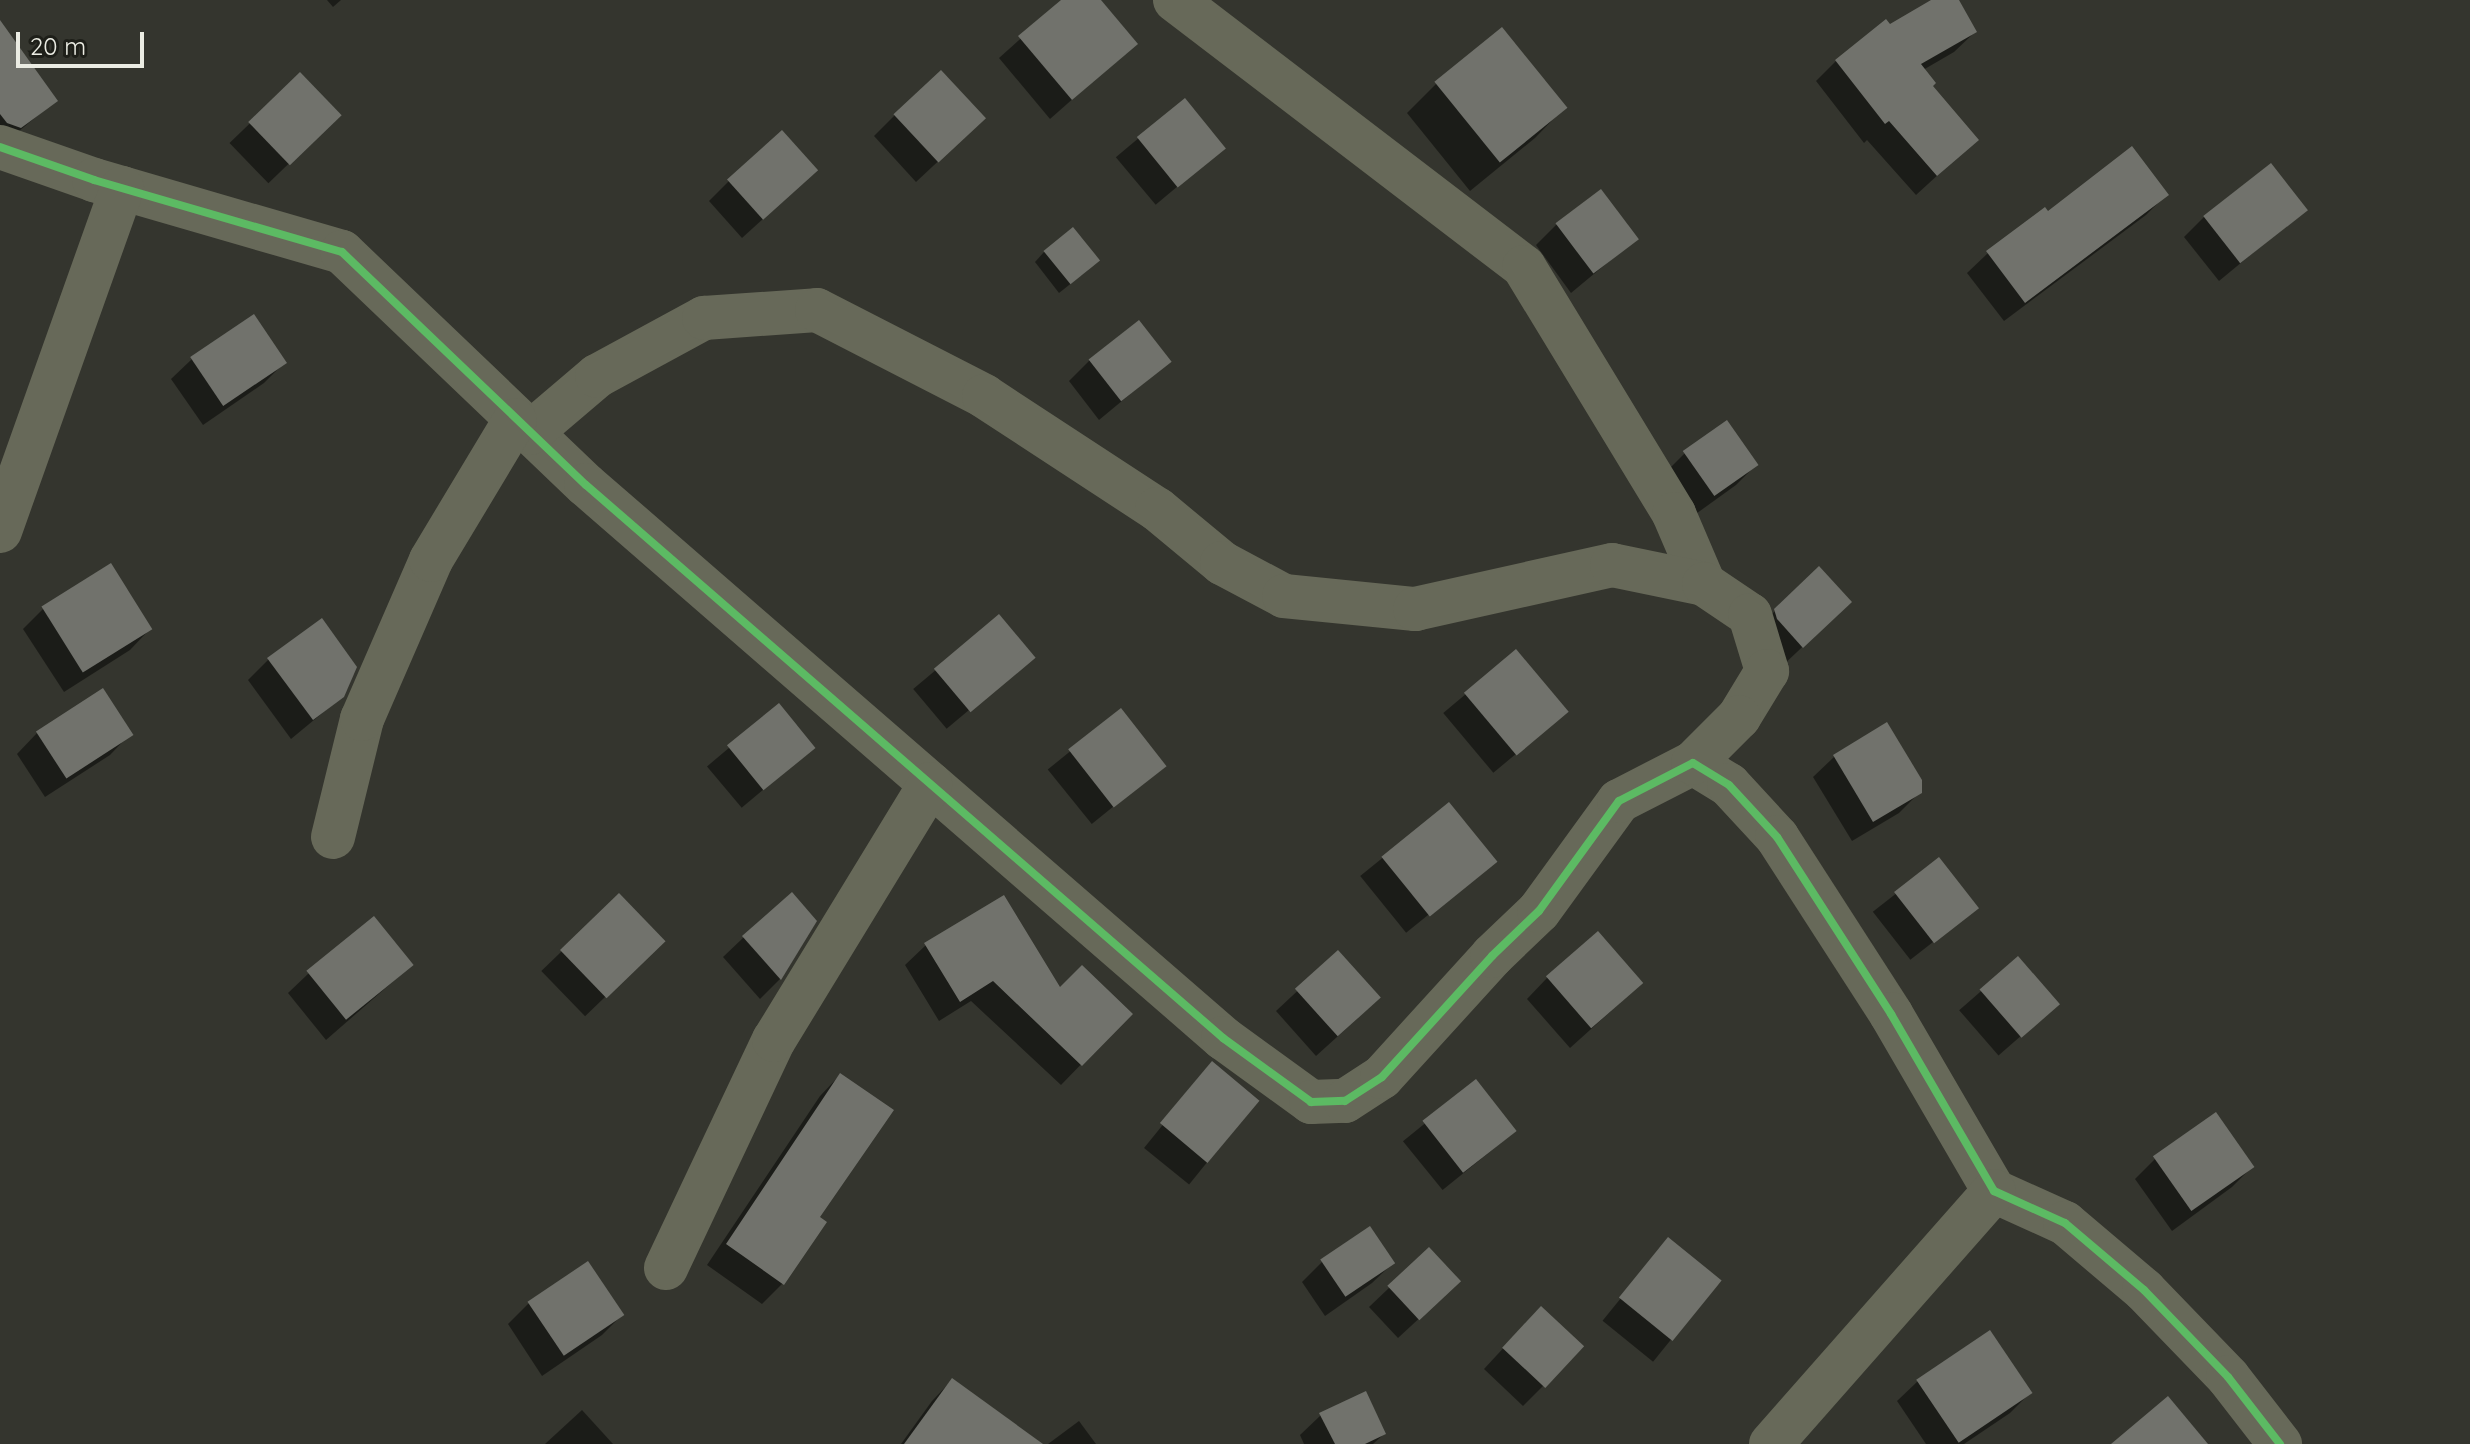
<!DOCTYPE html>
<html>
<head>
<meta charset="utf-8">
<style>
  body { margin:0 }
  #map { position:relative; width:2470px; height:1444px; overflow:hidden; background:#34352e; font-family:Quicksand,sans-serif }
  div>[style] { position:absolute }
  .shadow>* { inset:0; background:#0007; transform-origin:0 0 }
  .building>* { inset:0; background:#71726c; transform-origin:0 0 }
  .street>* { height:44px; margin:-22px; padding:0 22px; transform-origin:22px; border-radius:22px; background:#676959 }
  .cycleway>* { height:8px; margin:-4px; padding:0 4px; transform-origin:4px; border-radius:4px; background:#5cba63 }
  span { translate:-50% -50%; white-space:nowrap; text-align:center; line-height:1.15; -webkit-text-stroke:8px #1e1f19; paint-order:stroke }
  .scale { position:absolute; left:16px; top:32px; width:128px; height:36px; box-sizing:border-box; border:4px solid #ebece3; border-top:0; padding-left:10px; font-size:24px; line-height:28px; white-space:nowrap; color:#ebece3; -webkit-text-stroke:6px #1e1f19; paint-order:stroke }
</style>
</head>
<body>
<div id="map">
  <div class="shadow">
    <i style="clip-path:polygon(327px 0,341px 0,333px 7px)"></i>
    <i style="clip-path:polygon(1064px 0,1098px 0,1135px 44px,1050px 119px,999px 58px)"></i>
    <i style="clip-path:polygon(1935px 0,1957px 0,1975px 32px,1954px 52px,1923px 70px,1931px 86px,1976px 140px,1916px 195px,1867px 140px,1864px 143px,1816px 81px,1836px 61px)"></i>
    <i style="clip-path:polygon(0 50px,55px 101px,0 147px)"></i>
    <i style="left:300px;top:75px;width:56px;height:98px;rotate:46deg"></i>
    <i style="clip-path:polygon(1437px 83px,1565px 107px,1535px 138px,1470px 191px,1407px 113px)"></i>
    <i style="left:1184px;top:100px;width:62px;height:89px;rotate:50deg"></i>
    <i style="clip-path:polygon(895px 115px,963px 138px,916px 182px,874px 136px)"></i>
    <i style="clip-path:polygon(729px 181px,795px 190px,742px 238px,709px 201px)"></i>
    <i style="clip-path:polygon(2167px 194px,2146px 215px,2004px 321px,1967px 273px,1988px 253px,2048px 214px)"></i>
    <i style="clip-path:polygon(2305px 210px,2219px 281px,2184px 237px,2205px 216px)"></i>
    <i style="clip-path:polygon(1556px 225px,1636px 239px,1571px 293px,1536px 245px)"></i>
    <i style="clip-path:polygon(1044px 252px,1088px 270px,1059px 293px,1035px 262px)"></i>
    <i style="clip-path:polygon(192px 359px,284px 363px,264px 383px,203px 425px,171px 379px)"></i>
    <i style="clip-path:polygon(1090px 360px,1169px 362px,1099px 420px,1069px 381px)"></i>
    <i style="clip-path:polygon(1727px 423px,1756px 465px,1736px 485px,1693px 516px,1664px 474px,1684px 454px)"></i>
    <i style="clip-path:polygon(44px 608px,150px 629px,130px 650px,64px 692px,23px 629px)"></i>
    <i style="clip-path:polygon(1776px 610px,1829px 622px,1781px 667px,1755px 631px)"></i>
    <i style="left:999px;top:617px;width:52px;height:112px;rotate:50deg"></i>
    <i style="left:1516px;top:652px;width:78px;height:95px;rotate:50deg"></i>
    <i style="clip-path:polygon(269px 659px,343px 696px,291px 739px,248px 680px)"></i>
    <i style="left:779px;top:706px;width:54px;height:94px;rotate:50deg"></i>
    <i style="left:1120px;top:711px;width:70px;height:93px;rotate:51deg"></i>
    <i style="clip-path:polygon(1886px 725px,1920px 792px,1899px 813px,1852px 841px,1813px 777px,1834px 757px)"></i>
    <i style="clip-path:polygon(37px 733px,130px 734px,110px 755px,45px 797px,17px 754px)"></i>
    <i style="left:1448px;top:805px;width:73px;height:113px;rotate:51deg"></i>
    <i style="left:1939px;top:860px;width:61px;height:84px;rotate:52deg"></i>
    <i style="left:619px;top:896px;width:63px;height:108px;rotate:46deg"></i>
    <i style="clip-path:polygon(815px 921px,780px 979px,760px 999px,723px 957px,744px 937px)"></i>
    <i style="clip-path:polygon(926px 945px,1060px 990px,1130px 1014px,1061px 1085px,971px 1001px,939px 1021px,905px 965px)"></i>
    <i style="clip-path:polygon(1338px 953px,1358px 1018px,1316px 1056px,1276px 1011px)"></i>
    <i style="left:2018px;top:959px;width:60px;height:78px;rotate:49deg"></i>
    <i style="clip-path:polygon(412px 965px,326px 1040px,288px 993px,309px 973px)"></i>
    <i style="clip-path:polygon(1547px 978px,1620px 1003px,1570px 1048px,1527px 999px)"></i>
    <i style="left:1212px;top:1064px;width:58px;height:108px;rotate:39deg"></i>
    <i style="clip-path:polygon(840px 1075px,817px 1217px,824px 1222px,782px 1284px,762px 1304px,707px 1265px,820px 1096px)"></i>
    <i style="left:1476px;top:1082px;width:63px;height:94px;rotate:51deg"></i>
    <i style="clip-path:polygon(2216px 1115px,2253px 1166px,2232px 1187px,2172px 1231px,2135px 1179px,2155px 1159px)"></i>
    <i style="clip-path:polygon(1369px 1229px,1393px 1263px,1372px 1283px,1325px 1316px,1302px 1282px,1322px 1262px)"></i>
    <i style="left:1668px;top:1240px;width:65px;height:104px;rotate:39deg"></i>
    <i style="clip-path:polygon(587px 1263px,622px 1315px,602px 1335px,542px 1376px,508px 1324px,528px 1304px)"></i>
    <i style="clip-path:polygon(1390px 1287px,1438px 1301px,1398px 1338px,1369px 1307px)"></i>
    <i style="clip-path:polygon(1521px 1329px,1544px 1385px,1523px 1406px,1484px 1369px)"></i>
    <i style="clip-path:polygon(952px 1380px,1040px 1444px,901px 1444px,932px 1401px)"></i>
    <i style="clip-path:polygon(1918px 1381px,2030px 1393px,2010px 1413px,1964px 1444px,1926px 1444px,1897px 1401px)"></i>
    <i style="clip-path:polygon(582px 1410px,613px 1444px,545px 1444px)"></i>
    <i style="clip-path:polygon(1321px 1415px,1384px 1434px,1373px 1444px,1304px 1444px,1300px 1435px)"></i>
    <i style="clip-path:polygon(1079px 1421px,1096px 1444px,1048px 1444px)"></i>
  </div>
  <div class="building">
    <i style="clip-path:polygon(1061px 0,1101px 0,1138px 44px,1072px 100px,1018px 36px)"></i>
    <i style="clip-path:polygon(1931px 0,1959px 0,1977px 32px,1921px 64px,1936px 83px,1933px 86px,1979px 140px,1937px 176px,1889px 121px,1885px 124px,1835px 60px,1886px 19px,1890px 24px)"></i>
    <i style="clip-path:polygon(0 20px,58px 101px,21px 128px,7px 123px,0 114px)"></i>
    <i style="left:1502px;top:27px;width:104px;height:87px;rotate:51deg"></i>
    <i style="left:941px;top:70px;width:66px;height:65px;rotate:47deg"></i>
    <i style="left:300px;top:72px;width:60px;height:72px;rotate:46deg"></i>
    <i style="left:1185px;top:98px;width:65px;height:62px;rotate:51deg"></i>
    <i style="left:782px;top:130px;width:54px;height:74px;rotate:48deg"></i>
    <i style="clip-path:polygon(2132px 146px,2169px 195px,2025px 303px,1986px 251px,2045px 207px,2048px 211px)"></i>
    <i style="left:2271px;top:163px;width:60px;height:86px;rotate:52deg"></i>
    <i style="left:1601px;top:189px;width:63px;height:57px;rotate:53deg"></i>
    <i style="left:1073px;top:227px;width:43px;height:38px;rotate:51deg"></i>
    <i style="left:254px;top:314px;width:59px;height:77px;rotate:56deg"></i>
    <i style="left:1139px;top:320px;width:53px;height:64px;rotate:52deg"></i>
    <i style="left:1727px;top:420px;width:55px;height:54px;rotate:55deg"></i>
    <i style="left:111px;top:563px;width:78px;height:82px;rotate:58deg"></i>
    <i style="clip-path:polygon(1819px 566px,1852px 602px,1803px 648px,1777px 619px,1774px 609px)"></i>
    <i style="left:999px;top:614px;width:57px;height:85px;rotate:50deg"></i>
    <i style="clip-path:polygon(322px 618px,357px 667px,344px 697px,313px 720px,267px 658px)"></i>
    <i style="left:1516px;top:649px;width:82px;height:68px;rotate:50deg"></i>
    <i style="left:103px;top:688px;width:56px;height:80px;rotate:57deg"></i>
    <i style="left:779px;top:703px;width:58px;height:67px;rotate:51deg"></i>
    <i style="left:1121px;top:708px;width:74px;height:67px;rotate:52deg"></i>
    <i style="clip-path:polygon(1887px 722px,1922px 780px,1922px 793px,1873px 822px,1833px 755px)"></i>
    <i style="left:1449px;top:802px;width:77px;height:87px;rotate:51deg"></i>
    <i style="left:1939px;top:857px;width:65px;height:57px;rotate:52deg"></i>
    <i style="clip-path:polygon(792px 892px,817px 921px,781px 980px,742px 936px)"></i>
    <i style="left:619px;top:893px;width:67px;height:82px;rotate:46deg"></i>
    <i style="clip-path:polygon(1004px 895px,1060px 987px,1082px 965px,1133px 1014px,1082px 1066px,993px 981px,960px 1002px,924px 943px)"></i>
    <i style="left:374px;top:916px;width:63px;height:87px;rotate:51deg"></i>
    <i style="left:1598px;top:931px;width:69px;height:69px;rotate:49deg"></i>
    <i style="left:1338px;top:950px;width:64px;height:58px;rotate:48deg"></i>
    <i style="left:2018px;top:956px;width:64px;height:51px;rotate:49deg"></i>
    <i style="left:1212px;top:1061px;width:62px;height:81px;rotate:40deg"></i>
    <i style="clip-path:polygon(840px 1073px,894px 1110px,820px 1217px,827px 1222px,784px 1285px,726px 1244px)"></i>
    <i style="left:1476px;top:1079px;width:66px;height:68px;rotate:52deg"></i>
    <i style="left:2216px;top:1112px;width:67px;height:77px;rotate:55deg"></i>
    <i style="left:1370px;top:1226px;width:45px;height:60px;rotate:56deg"></i>
    <i style="left:1668px;top:1237px;width:69px;height:78px;rotate:39deg"></i>
    <i style="left:1429px;top:1247px;width:47px;height:57px;rotate:47deg"></i>
    <i style="left:588px;top:1261px;width:65px;height:73px;rotate:56deg"></i>
    <i style="left:1541px;top:1306px;width:59px;height:57px;rotate:43deg"></i>
    <i style="left:1990px;top:1330px;width:76px;height:89px;rotate:56deg"></i>
    <i style="clip-path:polygon(952px 1378px,1043px 1444px,904px 1444px)"></i>
    <i style="clip-path:polygon(1366px 1391px,1386px 1434px,1365px 1444px,1335px 1444px,1319px 1413px)"></i>
    <i style="clip-path:polygon(2168px 1396px,2208px 1444px,2111px 1444px)"></i>
  </div>
  <div class="street">
    <i style="left:1175px;top:0;width:439px;rotate:37.4deg"></i>
    <i style="left:1524px;top:267px;width:289px;rotate:58.7deg"></i>
    <i style="left:1674px;top:514px;width:76px;rotate:66.8deg"></i>
    <i style="left:0;top:147px;width:100px;rotate:19.3deg"></i>
    <i style="left:94px;top:180px;width:258px;rotate:16.2deg"></i>
    <i style="left:342px;top:252px;width:337px;rotate:43.7deg"></i>
    <i style="left:586px;top:485px;width:844px;rotate:40.96deg"></i>
    <i style="left:1223px;top:1038px;width:109px;rotate:36deg"></i>
    <i style="left:1311px;top:1102px;width:34px;rotate:-2deg"></i>
    <i style="left:1345px;top:1101px;width:44px;rotate:-33deg"></i>
    <i style="left:1382px;top:1077px;width:164px;rotate:-47.7deg"></i>
    <i style="left:1492px;top:956px;width:65px;rotate:-43.8deg"></i>
    <i style="left:1539px;top:911px;width:136px;rotate:-54deg"></i>
    <i style="left:1619px;top:801px;width:83px;rotate:-27.2deg"></i>
    <i style="left:1693px;top:763px;width:42px;rotate:31.4deg"></i>
    <i style="left:1729px;top:785px;width:71px;rotate:47.3deg"></i>
    <i style="left:1777px;top:837px;width:211px;rotate:57.2deg"></i>
    <i style="left:1891px;top:1014px;width:205px;rotate:59.8deg"></i>
    <i style="left:1994px;top:1191px;width:78px;rotate:24.3deg"></i>
    <i style="left:2065px;top:1223px;width:104px;rotate:40.3deg"></i>
    <i style="left:2144px;top:1290px;width:121px;rotate:46deg"></i>
    <i style="left:2228px;top:1377px;width:85px;rotate:52.2deg"></i>
    <i style="left:530px;top:433px;width:88px;rotate:-40.4deg"></i>
    <i style="left:597px;top:376px;width:122px;rotate:-28.5deg"></i>
    <i style="left:704px;top:318px;width:113px;rotate:-4deg"></i>
    <i style="left:817px;top:310px;width:188px;rotate:27.2deg"></i>
    <i style="left:984px;top:396px;width:207px;rotate:33.2deg"></i>
    <i style="left:1157px;top:509px;width:85px;rotate:39.7deg"></i>
    <i style="left:1222px;top:563px;width:70px;rotate:28deg"></i>
    <i style="left:1284px;top:596px;width:132px;rotate:5.7deg"></i>
    <i style="left:1415px;top:609px;width:202px;rotate:-12.6deg"></i>
    <i style="left:1612px;top:565px;width:94px;rotate:11.7deg"></i>
    <i style="left:1704px;top:584px;width:55px;rotate:34deg"></i>
    <i style="left:1750px;top:615px;width:59px;rotate:73.1deg"></i>
    <i style="left:1767px;top:671px;width:54px;rotate:121.3deg"></i>
    <i style="left:1739px;top:717px;width:65px;rotate:135deg"></i>
    <i style="left:0;top:531px;width:364px;rotate:-70.4deg"></i>
    <i style="left:333px;top:837px;width:122px;rotate:-76.2deg"></i>
    <i style="left:362px;top:719px;width:173px;rotate:-66.5deg"></i>
    <i style="left:431px;top:560px;width:163px;rotate:-59deg"></i>
    <i style="left:666px;top:1268px;width:252px;rotate:-64.7deg"></i>
    <i style="left:774px;top:1040px;width:300px;rotate:-58.6deg"></i>
    <i style="left:1771px;top:1444px;width:337px;rotate:-48.6deg"></i>
  </div>
  <div class="cycleway">
    <i style="left:0;top:147px;width:100px;rotate:19.3deg"></i>
    <i style="left:94px;top:180px;width:258px;rotate:16.2deg"></i>
    <i style="left:342px;top:252px;width:337px;rotate:43.7deg"></i>
    <i style="left:586px;top:485px;width:844px;rotate:40.96deg"></i>
    <i style="left:1223px;top:1038px;width:109px;rotate:36deg"></i>
    <i style="left:1311px;top:1102px;width:34px;rotate:-2deg"></i>
    <i style="left:1345px;top:1101px;width:44px;rotate:-33deg"></i>
    <i style="left:1382px;top:1077px;width:164px;rotate:-47.7deg"></i>
    <i style="left:1492px;top:956px;width:65px;rotate:-43.8deg"></i>
    <i style="left:1539px;top:911px;width:136px;rotate:-54deg"></i>
    <i style="left:1619px;top:801px;width:83px;rotate:-27.2deg"></i>
    <i style="left:1693px;top:763px;width:42px;rotate:31.4deg"></i>
    <i style="left:1729px;top:785px;width:71px;rotate:47.3deg"></i>
    <i style="left:1777px;top:837px;width:211px;rotate:57.2deg"></i>
    <i style="left:1891px;top:1014px;width:205px;rotate:59.8deg"></i>
    <i style="left:1994px;top:1191px;width:78px;rotate:24.3deg"></i>
    <i style="left:2065px;top:1223px;width:104px;rotate:40.3deg"></i>
    <i style="left:2144px;top:1290px;width:121px;rotate:46deg"></i>
    <i style="left:2228px;top:1377px;width:85px;rotate:52.2deg"></i>
  </div>
  <div class="scale">20 m</div>
</div>
</body>
</html>
